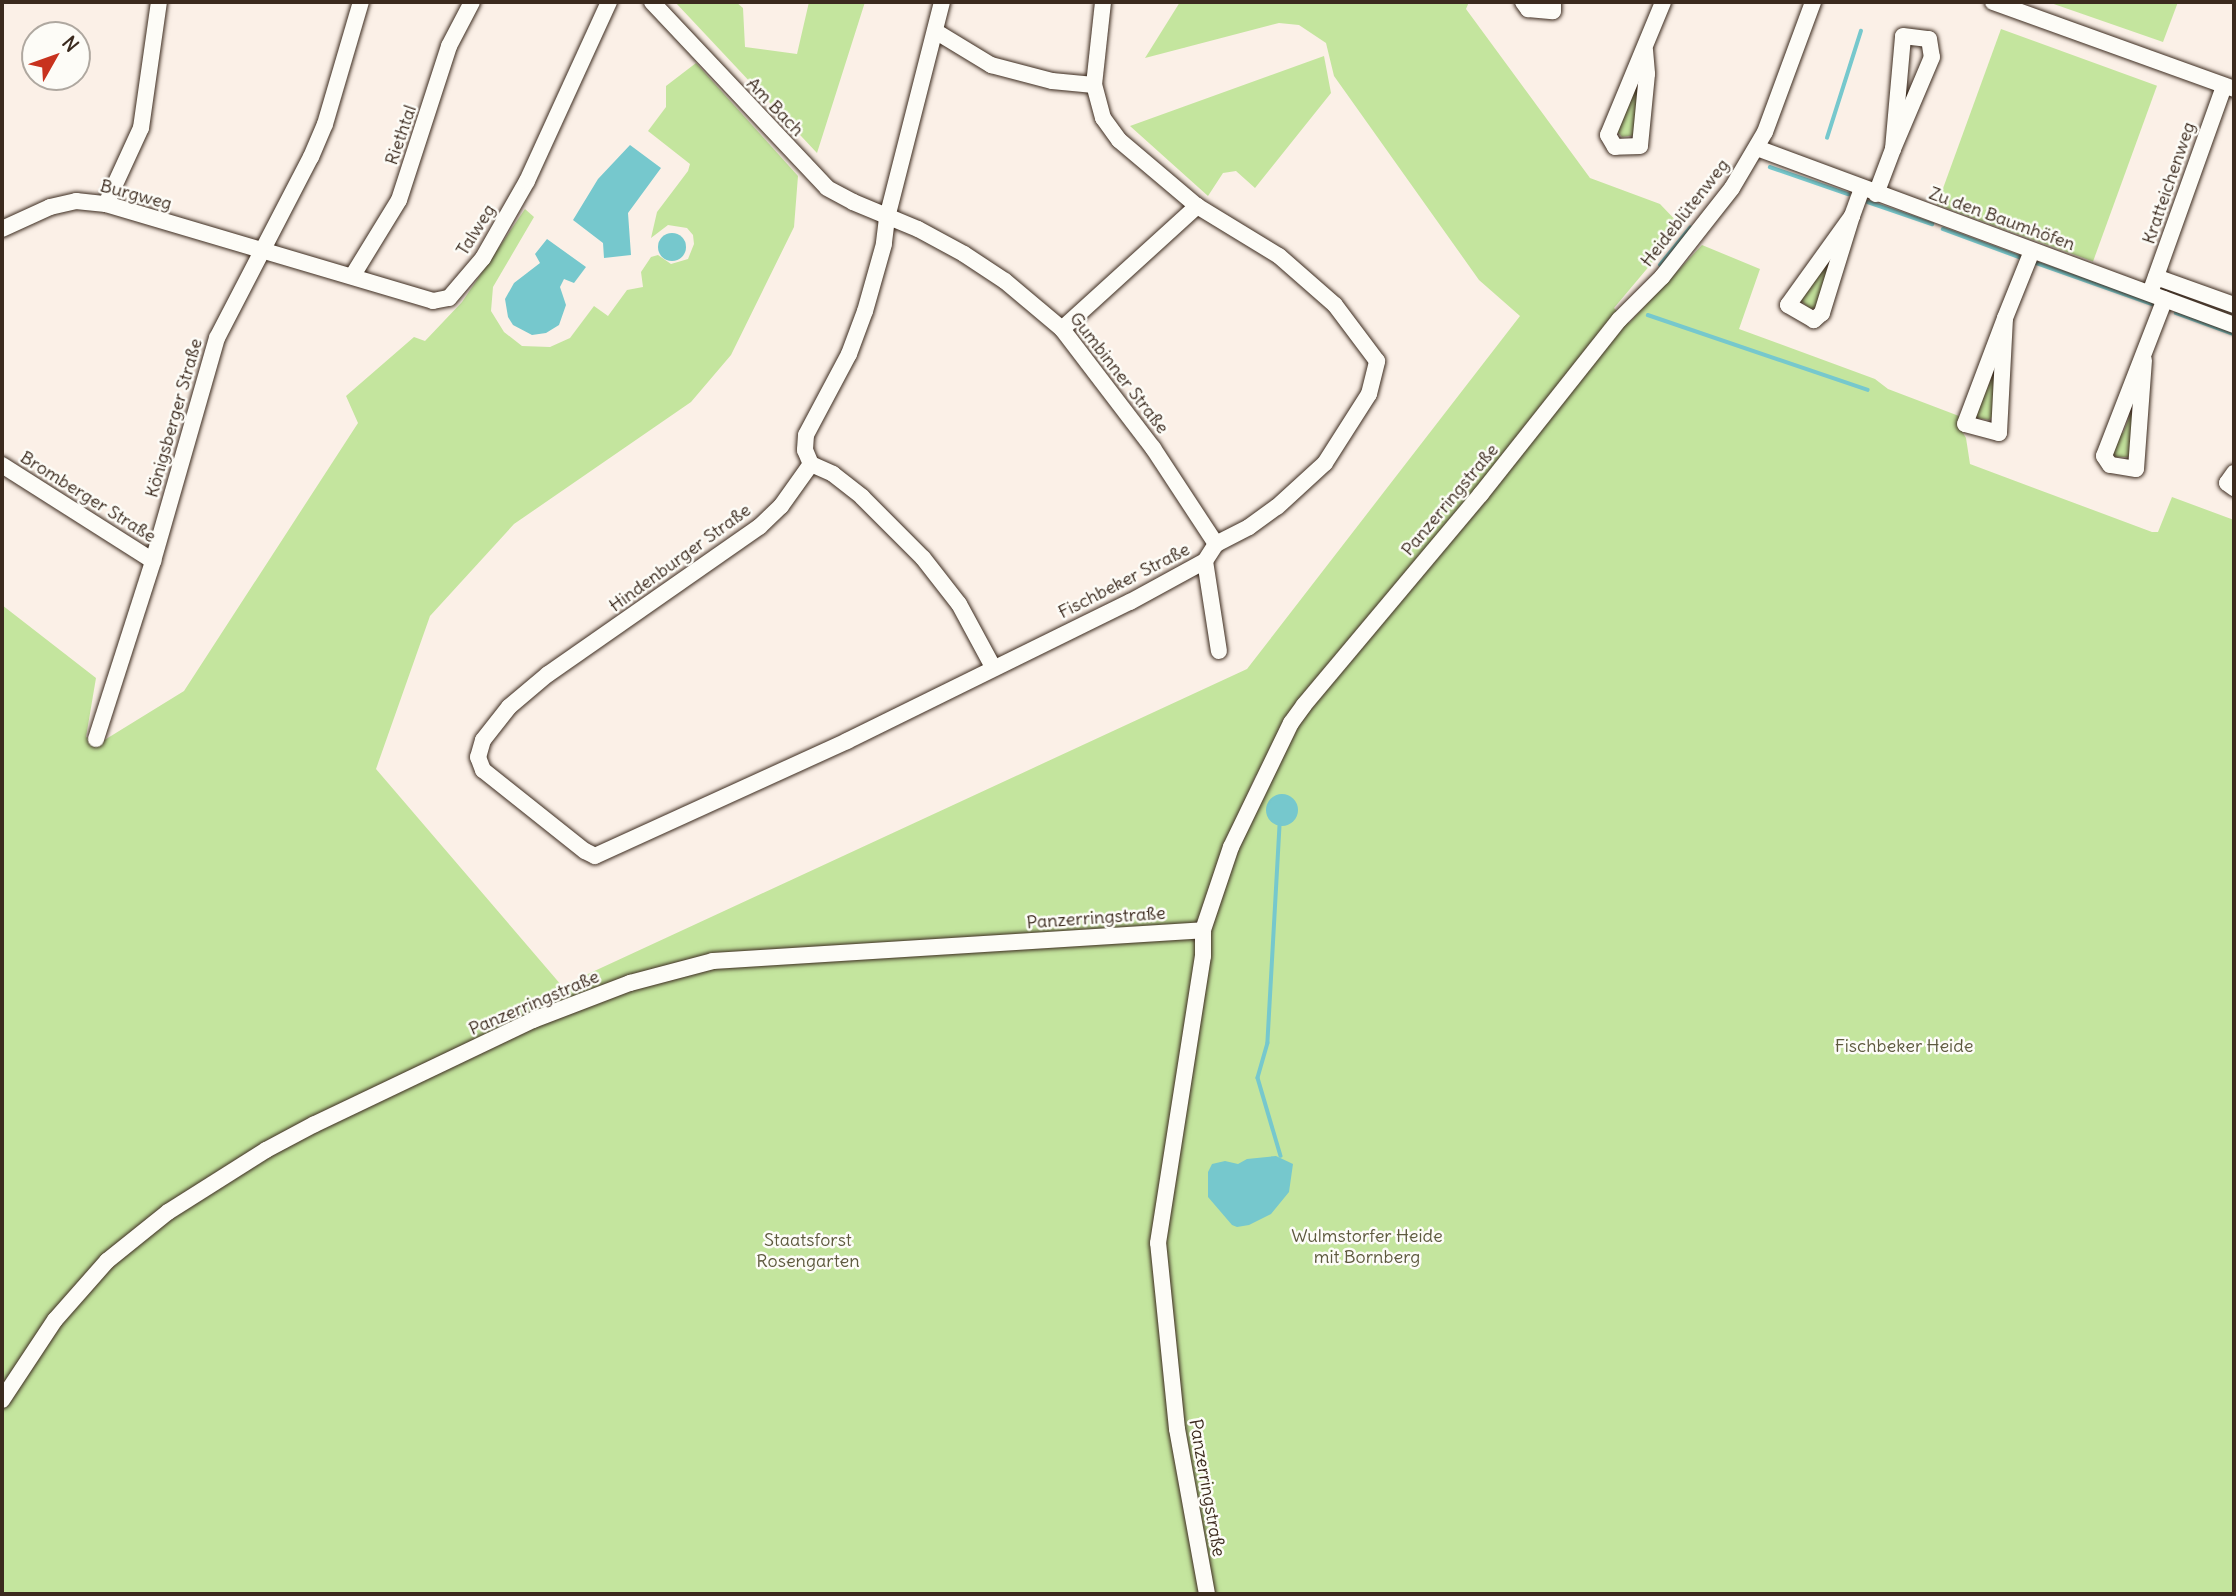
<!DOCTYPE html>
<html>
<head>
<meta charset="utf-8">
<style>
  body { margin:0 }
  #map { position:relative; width:2236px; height:1596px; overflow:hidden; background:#fbf0e7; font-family:Delius,sans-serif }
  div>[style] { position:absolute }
  .green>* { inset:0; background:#c4e59e; transform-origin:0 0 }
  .water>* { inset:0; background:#76c8cd }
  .round { border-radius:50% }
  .stream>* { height:3.5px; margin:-1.75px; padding:0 1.75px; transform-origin:1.75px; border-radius:1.75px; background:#76c8cd }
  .roads { filter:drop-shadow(0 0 2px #3b2a1e) drop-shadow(0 0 2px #3b2a1e) }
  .minor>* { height:16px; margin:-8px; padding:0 8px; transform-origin:8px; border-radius:8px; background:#fdfcf7 }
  span { translate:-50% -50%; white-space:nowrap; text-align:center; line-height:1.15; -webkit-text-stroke:5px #fdfcf7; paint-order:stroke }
  .street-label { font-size:18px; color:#3b2a1e }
  .park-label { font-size:18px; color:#5d593e }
  .frame { position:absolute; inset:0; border:4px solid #3b2a1e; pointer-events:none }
  .north { position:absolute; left:21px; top:21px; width:70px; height:70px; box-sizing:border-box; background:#fdfcf7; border:2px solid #afa8a0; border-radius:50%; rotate:50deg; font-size:19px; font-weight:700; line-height:28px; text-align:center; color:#3b2a1e }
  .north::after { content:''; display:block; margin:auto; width:24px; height:32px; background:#c8321e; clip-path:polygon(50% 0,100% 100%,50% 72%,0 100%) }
</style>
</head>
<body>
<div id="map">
  <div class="green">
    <i style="clip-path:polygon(675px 2px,736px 2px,743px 8px,745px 47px,797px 54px,809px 2px,865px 2px,817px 153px)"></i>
    <i style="clip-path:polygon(evenodd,1180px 2px,1469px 2px,1466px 9px,1590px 178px,1660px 204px,1682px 227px,1614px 308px,1629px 323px,1702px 245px,1760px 269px,1739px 329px,1875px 379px,1888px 389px,1959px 416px,1958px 424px,1966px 438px,1970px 464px,2152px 532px,2158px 532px,2172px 497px,2234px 520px,2234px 1594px,2px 1594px,2px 605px,96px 678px,86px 737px,98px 744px,184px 691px,358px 423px,346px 396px,414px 337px,425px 341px,462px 302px,525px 209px,534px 217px,493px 287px,491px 311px,504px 332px,522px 346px,550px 347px,570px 338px,594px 306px,608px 316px,627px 290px,643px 287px,641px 272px,651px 257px,658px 255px,671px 264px,688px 259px,694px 244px,693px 235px,687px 228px,668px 225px,651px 238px,657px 212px,688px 171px,690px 164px,648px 131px,666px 107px,666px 86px,696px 63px,798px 176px,794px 227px,731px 355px,691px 402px,514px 524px,430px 616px,376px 769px,562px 986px,1247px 669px,1520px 316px,1479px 280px,1334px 76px,1326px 43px,1299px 25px,1279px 23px,1145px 58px,1180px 2px,1256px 775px,1264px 776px,1231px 847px,1203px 930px,1203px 956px,1158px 1243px,1177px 1429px,1171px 1431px,1153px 1243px,1198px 954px,1200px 915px,1225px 845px,1256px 775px)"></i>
    <i style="clip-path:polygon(2048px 2px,2178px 2px,2163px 42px)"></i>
    <i style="left:2001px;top:29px;width:166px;height:187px;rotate:20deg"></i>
    <i style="clip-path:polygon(1324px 56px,1331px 93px,1255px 188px,1236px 171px,1223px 173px,1208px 196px,1130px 126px)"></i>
    <i style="clip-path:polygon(1643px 72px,1636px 135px,1622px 137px,1616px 130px)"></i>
    <i style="clip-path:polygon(1833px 256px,1817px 307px,1810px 309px,1800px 300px)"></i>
    <i style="clip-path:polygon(2001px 355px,1993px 416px,1989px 420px,1977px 418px,1973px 414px,1981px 393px,1985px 394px)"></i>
    <i style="clip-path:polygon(2139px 394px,2131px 457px,2116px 457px,2112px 453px,2119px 432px,2123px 433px)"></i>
  </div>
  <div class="water">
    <i style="clip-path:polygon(630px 145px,661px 168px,628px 213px,631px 255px,604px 258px,603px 243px,573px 220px,598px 179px)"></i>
    <i class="round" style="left:658px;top:233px;width:28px;height:28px"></i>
    <i style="clip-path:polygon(547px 239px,586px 267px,574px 283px,564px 279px,560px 287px,566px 305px,559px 325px,546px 333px,532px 335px,513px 325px,508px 317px,505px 299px,514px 283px,540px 263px,535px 254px)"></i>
    <i class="round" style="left:1266px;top:794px;width:32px;height:32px"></i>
    <i style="clip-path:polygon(1276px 1156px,1293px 1164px,1289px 1192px,1271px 1214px,1249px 1225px,1237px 1227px,1232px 1225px,1208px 1197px,1208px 1172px,1212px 1164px,1225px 1161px,1238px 1164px,1247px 1159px)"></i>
  </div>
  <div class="stream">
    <i style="left:1827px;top:138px;width:112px;rotate:-72.4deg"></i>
    <i style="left:1770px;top:167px;width:83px;rotate:19.1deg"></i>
    <i style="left:1868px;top:202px;width:68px;rotate:19deg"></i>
    <i style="left:1943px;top:229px;width:81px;rotate:20.2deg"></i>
    <i style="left:2036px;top:263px;width:123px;rotate:19.5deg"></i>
    <i style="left:1660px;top:265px;width:48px;rotate:-51deg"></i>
    <i style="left:2176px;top:313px;width:62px;rotate:19.9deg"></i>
    <i style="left:1648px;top:315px;width:232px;rotate:18.8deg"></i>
    <i style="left:1280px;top:826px;width:217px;rotate:93.2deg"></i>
    <i style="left:1268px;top:1043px;width:36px;rotate:106deg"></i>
    <i style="left:1258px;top:1078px;width:81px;rotate:73.6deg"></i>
  </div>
  <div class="roads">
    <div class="minor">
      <i style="left:652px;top:2px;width:255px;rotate:46.7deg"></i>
      <i style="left:827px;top:188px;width:30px;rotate:28deg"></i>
      <i style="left:853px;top:202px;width:70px;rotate:22.6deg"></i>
      <i style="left:918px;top:229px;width:52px;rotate:28.5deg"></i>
      <i style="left:964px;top:254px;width:49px;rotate:33.4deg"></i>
      <i style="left:1005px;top:281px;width:75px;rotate:40.1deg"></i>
      <i style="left:1062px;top:329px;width:150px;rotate:52.6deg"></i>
      <i style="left:1153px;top:448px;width:115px;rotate:56.7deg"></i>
      <i style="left:942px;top:2px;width:223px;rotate:104.3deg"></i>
      <i style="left:887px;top:218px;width:26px;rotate:97deg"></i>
      <i style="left:884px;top:244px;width:70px;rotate:105.8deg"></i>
      <i style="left:865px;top:311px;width:46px;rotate:110.4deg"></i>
      <i style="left:849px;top:354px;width:92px;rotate:118deg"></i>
      <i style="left:806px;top:435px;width:15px;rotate:94deg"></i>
      <i style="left:805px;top:450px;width:15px;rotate:67deg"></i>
      <i style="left:811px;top:464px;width:52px;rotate:125.5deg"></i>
      <i style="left:781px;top:506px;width:30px;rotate:136deg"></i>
      <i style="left:759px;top:527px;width:257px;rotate:145.1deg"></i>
      <i style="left:548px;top:674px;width:51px;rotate:139.8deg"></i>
      <i style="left:509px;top:707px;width:42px;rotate:128.2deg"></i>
      <i style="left:483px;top:740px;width:18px;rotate:106deg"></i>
      <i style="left:478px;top:757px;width:14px;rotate:69deg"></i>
      <i style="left:483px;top:770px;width:130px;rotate:38.5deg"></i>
      <i style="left:585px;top:851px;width:11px;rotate:27deg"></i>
      <i style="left:595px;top:856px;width:277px;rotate:-24.5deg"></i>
      <i style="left:847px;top:741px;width:315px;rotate:-26.2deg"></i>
      <i style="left:1130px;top:602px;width:85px;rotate:-28.7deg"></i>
      <i style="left:1205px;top:561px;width:20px;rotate:-57deg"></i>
      <i style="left:1216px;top:544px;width:37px;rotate:-27deg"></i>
      <i style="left:1249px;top:527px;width:34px;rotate:-36deg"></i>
      <i style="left:1277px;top:507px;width:65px;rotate:-42.5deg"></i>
      <i style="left:1325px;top:463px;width:82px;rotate:-57.5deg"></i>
      <i style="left:1369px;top:394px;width:34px;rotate:-76deg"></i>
      <i style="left:1377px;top:361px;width:70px;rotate:-126.9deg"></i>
      <i style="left:1335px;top:305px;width:74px;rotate:-138.8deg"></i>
      <i style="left:1279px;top:256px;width:96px;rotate:-148.6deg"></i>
      <i style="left:1197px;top:206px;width:102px;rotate:-139.8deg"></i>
      <i style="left:1119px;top:140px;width:27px;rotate:-126deg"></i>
      <i style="left:1103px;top:118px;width:34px;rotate:-105deg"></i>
      <i style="left:1094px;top:85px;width:83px;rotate:-83.8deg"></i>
      <i style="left:1523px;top:2px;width:9px;rotate:54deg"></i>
      <i style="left:1528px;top:9px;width:25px;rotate:5deg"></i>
      <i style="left:1553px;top:11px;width:9px;rotate:-90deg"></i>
      <i style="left:1993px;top:2px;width:256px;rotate:19.8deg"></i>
      <i style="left:935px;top:31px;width:66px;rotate:31.3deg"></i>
      <i style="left:991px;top:65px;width:63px;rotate:14.7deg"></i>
      <i style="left:1052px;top:81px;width:42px;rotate:5.4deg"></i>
      <i style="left:1645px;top:50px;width:24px;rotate:85deg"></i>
      <i style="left:1647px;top:74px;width:72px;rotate:95.6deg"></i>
      <i style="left:1640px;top:146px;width:25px;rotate:178deg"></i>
      <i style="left:1615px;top:147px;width:14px;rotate:-120deg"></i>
      <i style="left:1608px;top:135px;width:144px;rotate:-67.5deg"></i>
      <i style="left:1757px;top:148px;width:509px;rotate:20.36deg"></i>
      <i style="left:1876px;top:194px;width:48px;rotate:-69.3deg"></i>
      <i style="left:1893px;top:149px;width:113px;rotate:-84.9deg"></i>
      <i style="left:1903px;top:36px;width:26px;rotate:7deg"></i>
      <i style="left:1929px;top:39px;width:18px;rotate:81deg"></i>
      <i style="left:1932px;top:57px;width:100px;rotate:113deg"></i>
      <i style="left:106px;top:204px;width:84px;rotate:-65.3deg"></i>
      <i style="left:141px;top:128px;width:127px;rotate:-81.9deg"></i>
      <i style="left:1852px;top:216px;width:102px;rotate:107.2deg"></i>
      <i style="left:1822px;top:313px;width:11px;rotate:139deg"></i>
      <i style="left:1814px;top:320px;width:30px;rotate:-150deg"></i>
      <i style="left:1788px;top:305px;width:110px;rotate:-54.3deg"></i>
      <i style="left:1852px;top:216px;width:29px;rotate:-70deg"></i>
      <i style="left:2px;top:229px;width:53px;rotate:-24.6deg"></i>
      <i style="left:50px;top:207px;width:27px;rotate:-13deg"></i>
      <i style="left:76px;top:201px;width:30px;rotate:6deg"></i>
      <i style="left:106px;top:204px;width:341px;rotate:16.5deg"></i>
      <i style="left:433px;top:301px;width:16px;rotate:-11deg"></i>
      <i style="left:449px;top:298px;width:52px;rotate:-49.6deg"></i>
      <i style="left:483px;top:258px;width:89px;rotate:-60.3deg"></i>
      <i style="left:527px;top:181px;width:197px;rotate:-65.4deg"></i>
      <i style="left:353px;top:275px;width:88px;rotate:-58.5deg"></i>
      <i style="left:399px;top:200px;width:162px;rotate:-72deg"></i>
      <i style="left:449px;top:46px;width:50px;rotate:-62.4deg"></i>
      <i style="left:2156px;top:277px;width:83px;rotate:19.7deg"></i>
      <i style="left:2150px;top:293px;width:220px;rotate:-70.3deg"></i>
      <i style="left:2005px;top:318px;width:115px;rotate:93deg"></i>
      <i style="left:1999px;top:433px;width:35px;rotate:-165deg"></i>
      <i style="left:1965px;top:424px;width:113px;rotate:-69.3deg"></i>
      <i style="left:2005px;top:318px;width:72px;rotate:-68.1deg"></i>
      <i style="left:1062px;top:329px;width:183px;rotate:-42.3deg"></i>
      <i style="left:2144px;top:360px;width:109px;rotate:94.2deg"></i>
      <i style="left:2136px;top:469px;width:26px;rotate:-171deg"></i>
      <i style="left:2110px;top:465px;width:11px;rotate:-124deg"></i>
      <i style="left:2104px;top:456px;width:168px;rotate:-68.8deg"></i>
      <i style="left:811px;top:464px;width:24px;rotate:24deg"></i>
      <i style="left:833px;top:474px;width:37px;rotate:38deg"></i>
      <i style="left:862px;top:497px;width:86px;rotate:45deg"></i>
      <i style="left:923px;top:558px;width:58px;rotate:52deg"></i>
      <i style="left:959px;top:604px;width:72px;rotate:61.6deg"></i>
      <i style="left:2px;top:465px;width:179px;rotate:32.4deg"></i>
      <i style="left:2234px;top:473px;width:12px;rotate:125deg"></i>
      <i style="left:2227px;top:483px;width:9px;rotate:36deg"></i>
      <i style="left:1205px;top:561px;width:91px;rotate:81.2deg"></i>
      <i style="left:96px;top:739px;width:187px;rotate:-72.2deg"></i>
      <i style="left:153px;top:561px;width:232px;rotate:-74deg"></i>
      <i style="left:217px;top:338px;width:204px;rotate:-62.6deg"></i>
      <i style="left:311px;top:157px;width:36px;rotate:-67deg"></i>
      <i style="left:325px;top:124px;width:127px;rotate:-73.6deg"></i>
      <i style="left:2px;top:1400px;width:96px;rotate:-56.5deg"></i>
      <i style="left:55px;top:1320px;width:79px;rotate:-48.6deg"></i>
      <i style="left:107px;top:1261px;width:78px;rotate:-38.8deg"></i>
      <i style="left:168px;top:1212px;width:116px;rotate:-32.3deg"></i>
      <i style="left:266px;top:1150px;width:55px;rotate:-28deg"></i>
      <i style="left:315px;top:1124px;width:242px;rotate:-25.5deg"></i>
      <i style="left:533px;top:1020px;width:104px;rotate:-20.9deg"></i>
      <i style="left:630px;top:983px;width:86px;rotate:-14.8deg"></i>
      <i style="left:713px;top:961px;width:491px;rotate:-3.6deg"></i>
      <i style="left:1207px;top:1594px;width:168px;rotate:-100.3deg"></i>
      <i style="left:1177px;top:1429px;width:187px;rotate:-95.8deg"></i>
      <i style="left:1158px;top:1243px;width:291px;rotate:-81.1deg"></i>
      <i style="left:1203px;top:956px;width:26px;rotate:-90deg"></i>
      <i style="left:1203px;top:930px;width:88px;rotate:-71.4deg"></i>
      <i style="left:1231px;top:847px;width:138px;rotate:-64.2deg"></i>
      <i style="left:1291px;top:723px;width:22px;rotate:-54deg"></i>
      <i style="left:1304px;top:705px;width:275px;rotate:-50deg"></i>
      <i style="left:1481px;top:494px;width:222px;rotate:-51.6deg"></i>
      <i style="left:1619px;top:320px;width:61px;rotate:-45deg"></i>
      <i style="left:1662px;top:277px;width:113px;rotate:-51.8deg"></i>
      <i style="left:1732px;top:188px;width:65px;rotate:-59.5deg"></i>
      <i style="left:1765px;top:132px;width:139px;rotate:-69.7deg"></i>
    </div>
  </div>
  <div class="street-label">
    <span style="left:775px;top:107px;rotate:46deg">Am Bach</span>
    <span style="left:401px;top:135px;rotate:-71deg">Riethtal</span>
    <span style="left:2169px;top:183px;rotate:-71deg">Kratteichenweg</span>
    <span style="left:136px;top:195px;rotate:15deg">Burgweg</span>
    <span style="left:1685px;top:213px;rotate:-52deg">Heideblütenweg</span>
    <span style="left:2002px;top:219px;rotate:20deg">Zu den Baumhöfen</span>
    <span style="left:476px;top:230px;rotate:-58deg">Talweg</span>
    <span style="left:1119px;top:373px;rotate:52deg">Gumbinner Straße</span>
    <span style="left:174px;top:418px;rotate:-74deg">Königsberger Straße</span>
    <span style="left:88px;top:497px;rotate:32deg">Bromberger Straße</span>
    <span style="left:1450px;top:500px;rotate:-50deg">Panzerringstraße</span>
    <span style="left:680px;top:558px;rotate:-36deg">Hindenburger Straße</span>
    <span style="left:1124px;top:581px;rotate:-27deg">Fischbeker Straße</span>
    <span style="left:1096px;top:918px;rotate:-4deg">Panzerringstraße</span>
    <span style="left:534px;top:1003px;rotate:-23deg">Panzerringstraße</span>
    <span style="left:1207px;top:1488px;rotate:80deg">Panzerringstraße</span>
  </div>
  <div class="park-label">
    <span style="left:1904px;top:1046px">Fischbeker Heide</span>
    <span style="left:1367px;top:1247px">Wulmstorfer Heide<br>mit Bornberg</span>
    <span style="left:808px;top:1251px">Staatsforst<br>Rosengarten</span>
  </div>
  <div class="frame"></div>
  <div class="north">N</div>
</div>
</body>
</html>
